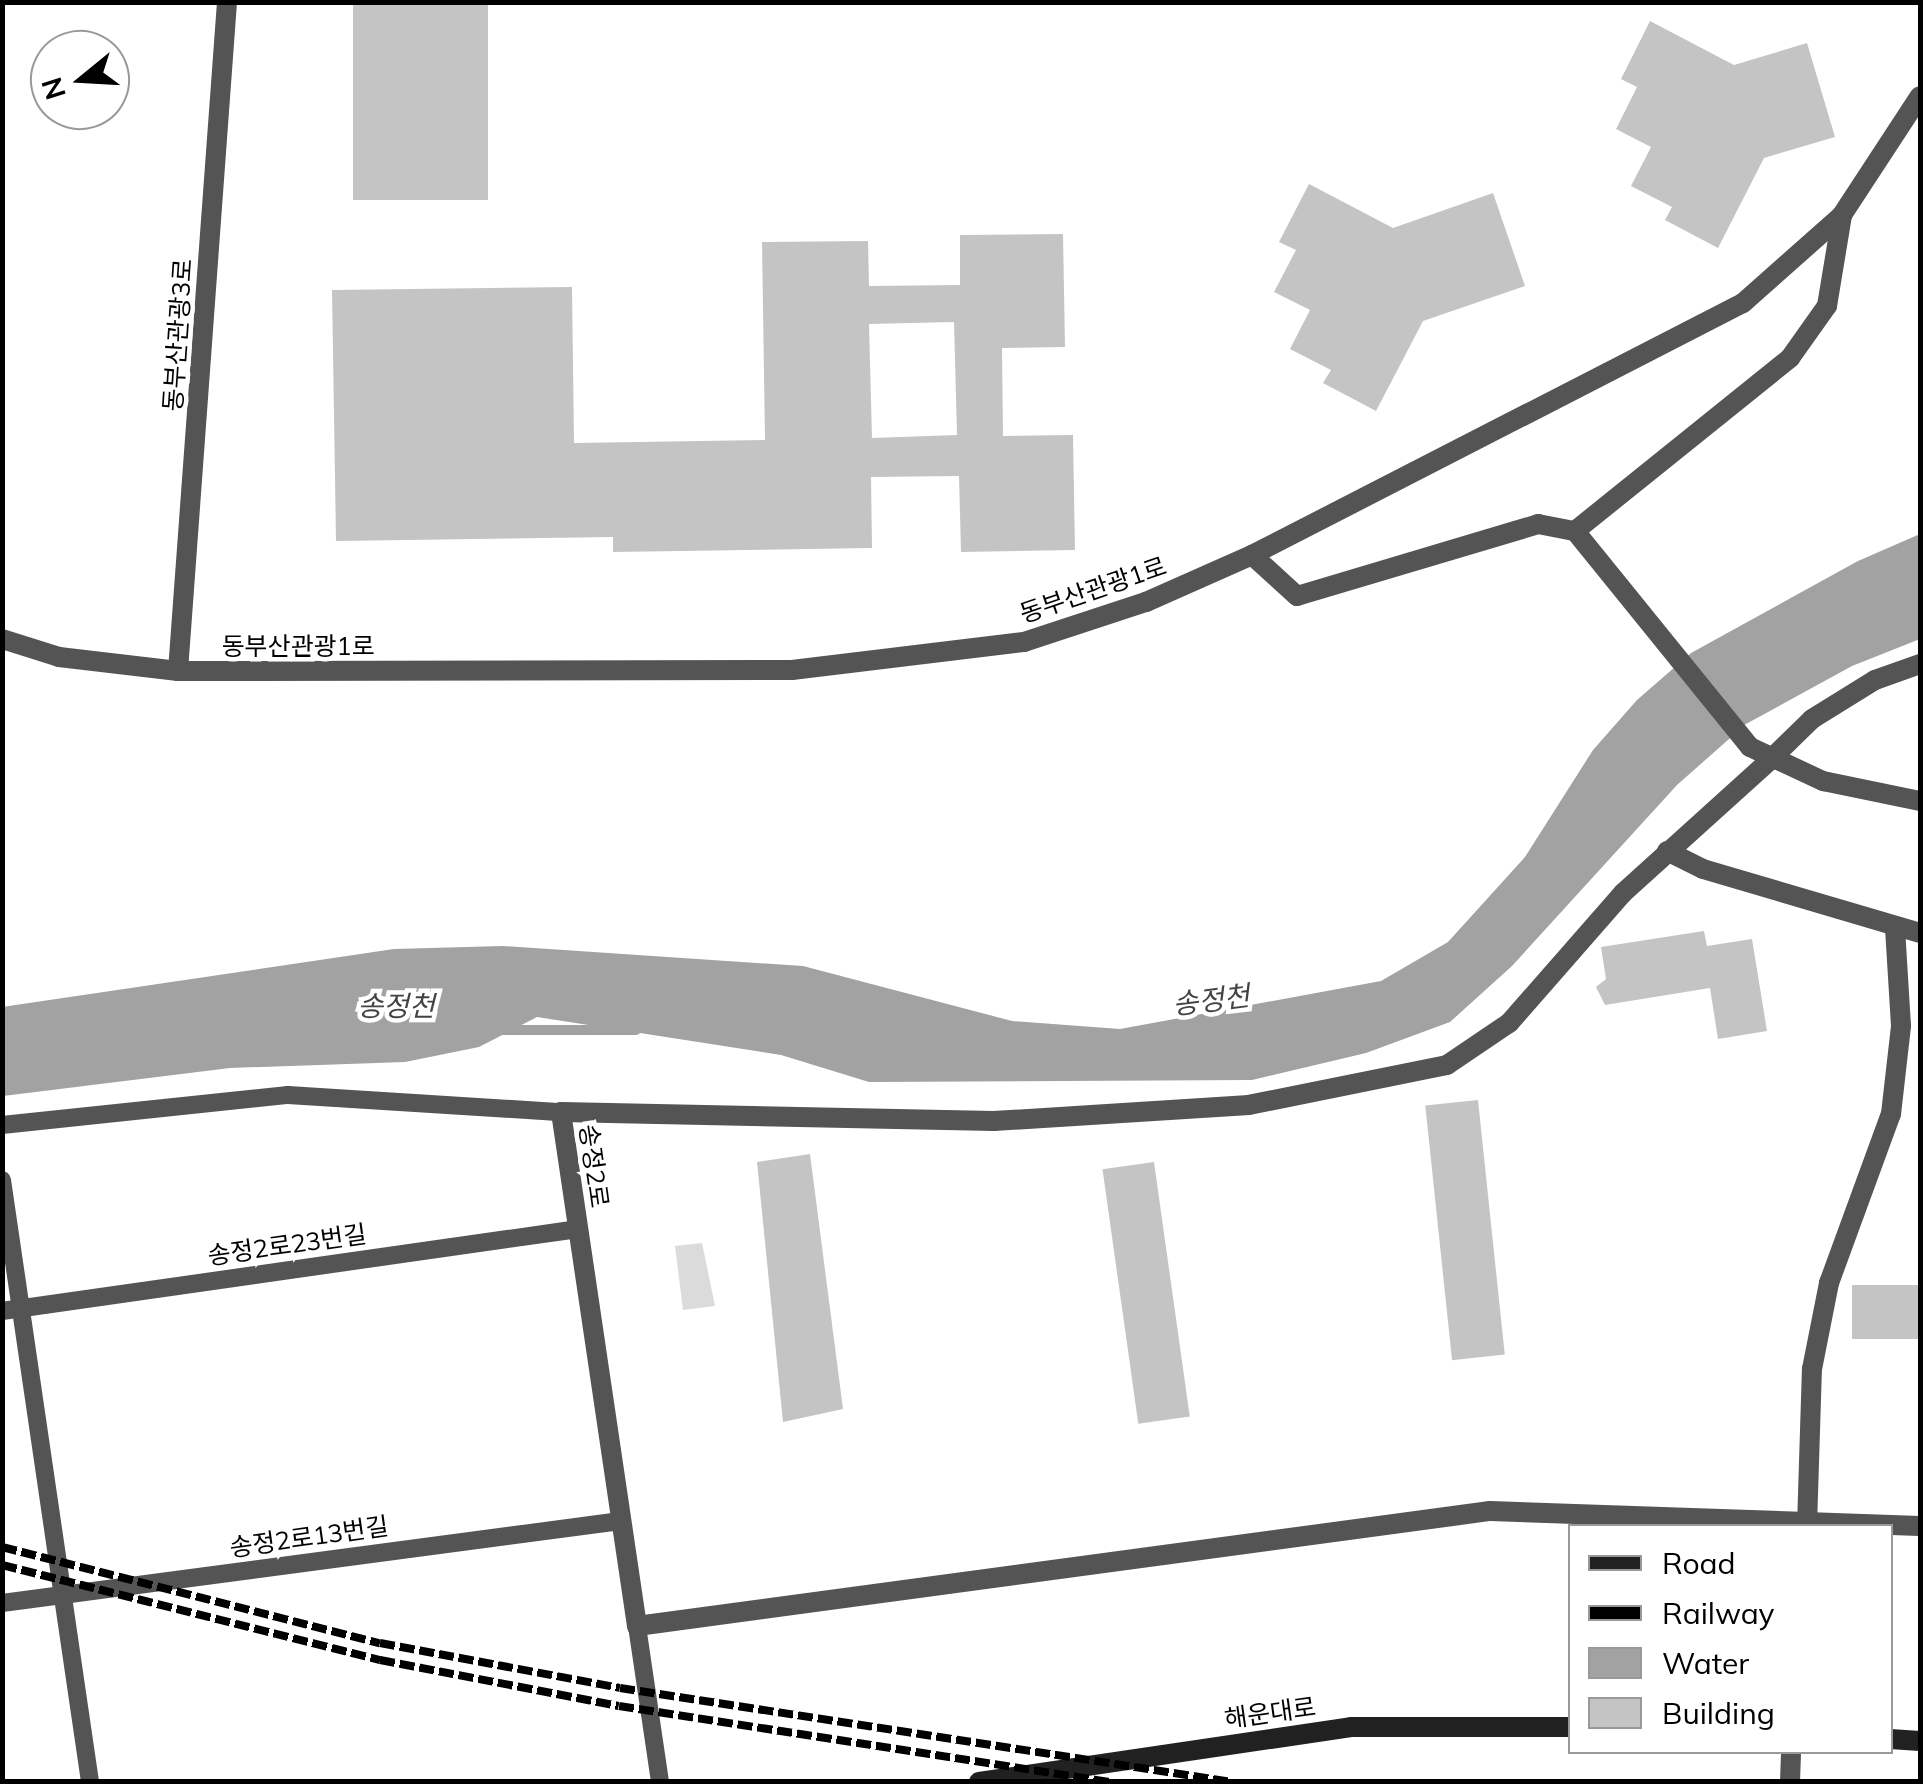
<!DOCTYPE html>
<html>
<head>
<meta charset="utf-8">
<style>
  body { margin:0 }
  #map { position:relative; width:1923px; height:1784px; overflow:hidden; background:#fff; font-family:Mulish,"Noto Sans KR",sans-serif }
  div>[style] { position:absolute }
  .green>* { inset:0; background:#dbdbdb }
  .water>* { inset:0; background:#a2a2a2 }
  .stream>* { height:10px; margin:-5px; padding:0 5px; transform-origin:5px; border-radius:5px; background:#a2a2a2 }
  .building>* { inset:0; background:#c4c4c4; transform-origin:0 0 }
  .service>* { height:18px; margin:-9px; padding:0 9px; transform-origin:9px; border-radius:9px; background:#545454 }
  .minor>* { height:20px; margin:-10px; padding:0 10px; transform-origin:10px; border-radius:10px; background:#545454 }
  .tertiary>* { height:20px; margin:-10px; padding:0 10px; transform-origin:10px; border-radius:10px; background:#545454 }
  .secondary>* { height:20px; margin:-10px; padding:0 10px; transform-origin:10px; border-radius:10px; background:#212121 }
  .rail>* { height:8px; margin-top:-4px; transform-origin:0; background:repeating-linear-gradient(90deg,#000 0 15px,transparent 0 20px) }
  span { translate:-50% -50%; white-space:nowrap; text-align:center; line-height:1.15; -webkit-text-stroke:9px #fff; paint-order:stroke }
  .street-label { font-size:25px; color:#000 }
  .water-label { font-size:28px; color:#434343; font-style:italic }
  .frame { position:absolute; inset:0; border:5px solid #000; pointer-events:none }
  .legend { position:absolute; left:1568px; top:1524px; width:325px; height:230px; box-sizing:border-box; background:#fff; border:2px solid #999; margin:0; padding:12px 18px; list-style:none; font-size:30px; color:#000 }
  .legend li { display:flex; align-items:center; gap:20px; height:50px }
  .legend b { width:50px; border:2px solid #999 }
  .north { position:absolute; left:30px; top:30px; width:100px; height:100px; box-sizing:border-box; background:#fff; border:2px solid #999; border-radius:50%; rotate:252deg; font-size:28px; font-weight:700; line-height:40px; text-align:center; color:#000 }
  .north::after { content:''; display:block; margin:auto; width:35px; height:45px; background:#000; clip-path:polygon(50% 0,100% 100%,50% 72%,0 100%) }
</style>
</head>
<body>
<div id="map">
  <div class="green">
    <i style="clip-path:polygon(702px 1243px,715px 1306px,683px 1310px,675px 1246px)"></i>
  </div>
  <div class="water">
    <i style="clip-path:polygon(1920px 534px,1920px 639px,1852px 666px,1746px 724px,1677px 785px,1512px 966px,1450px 1022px,1366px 1053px,1252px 1080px,869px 1082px,781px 1055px,537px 1017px,479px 1047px,405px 1062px,230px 1068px,3px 1096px,2px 1007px,394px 949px,503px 946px,803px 966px,1012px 1021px,1120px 1029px,1381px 981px,1448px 942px,1525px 857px,1593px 750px,1637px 700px,1691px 653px,1858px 561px)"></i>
  </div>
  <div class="stream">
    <i style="left:498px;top:1030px;width:138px"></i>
  </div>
  <div class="building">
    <i style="left:353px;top:2px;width:135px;height:198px"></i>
    <i style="clip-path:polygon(1650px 21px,1734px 65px,1807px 43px,1835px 137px,1764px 158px,1718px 248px,1665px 220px,1672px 207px,1631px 186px,1651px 147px,1616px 129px,1637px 87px,1621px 79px)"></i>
    <i style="clip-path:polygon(1309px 184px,1393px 228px,1493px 193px,1525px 286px,1423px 321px,1376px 411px,1323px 383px,1331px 370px,1290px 349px,1310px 310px,1274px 292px,1296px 250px,1279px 242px)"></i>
    <i style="clip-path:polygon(evenodd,1063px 234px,1065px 347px,1002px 348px,1003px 436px,1073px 435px,1075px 550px,961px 552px,959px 476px,871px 477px,872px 548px,613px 552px,613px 537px,336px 541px,332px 290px,572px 287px,574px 443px,765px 440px,762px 242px,868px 241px,869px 286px,960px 285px,960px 235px,1063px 234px,954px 322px,957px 435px,872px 438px,869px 324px,954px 322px)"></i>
    <i style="clip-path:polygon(1704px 931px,1707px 946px,1752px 939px,1767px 1031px,1718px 1039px,1710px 988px,1605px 1005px,1596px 987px,1606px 979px,1601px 947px)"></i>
    <i style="left:1478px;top:1100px;width:256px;height:53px;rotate:84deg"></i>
    <i style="clip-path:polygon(810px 1154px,843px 1409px,783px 1422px,757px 1162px)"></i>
    <i style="left:1154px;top:1162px;width:257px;height:52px;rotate:82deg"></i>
    <i style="left:1920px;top:1285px;width:54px;height:68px;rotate:90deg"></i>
  </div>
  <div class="service">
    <i style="left:2px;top:1125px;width:288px;rotate:-6deg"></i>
    <i style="left:288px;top:1095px;width:274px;rotate:3.6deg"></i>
    <i style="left:2px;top:1180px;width:608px;rotate:81.68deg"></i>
    <i style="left:2px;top:1311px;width:582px;rotate:-8.1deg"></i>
    <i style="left:2px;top:1603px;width:624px;rotate:-7.55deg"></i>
    <i style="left:637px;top:1626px;width:158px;rotate:81.6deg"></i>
  </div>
  <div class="minor">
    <i style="left:1575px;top:531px;width:278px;rotate:51deg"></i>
    <i style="left:1750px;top:747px;width:81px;rotate:25deg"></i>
    <i style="left:1823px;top:781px;width:99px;rotate:11.7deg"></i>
    <i style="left:1769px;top:761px;width:197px;rotate:137.9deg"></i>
    <i style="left:1623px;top:893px;width:173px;rotate:131.2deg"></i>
    <i style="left:1509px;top:1023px;width:75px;rotate:145.9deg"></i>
    <i style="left:1447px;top:1065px;width:202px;rotate:168.6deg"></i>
    <i style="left:1249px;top:1105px;width:256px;rotate:176.4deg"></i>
    <i style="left:994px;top:1121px;width:433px;rotate:-178.8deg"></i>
    <i style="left:561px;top:1112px;width:520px;rotate:81.59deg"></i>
    <i style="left:637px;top:1626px;width:861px;rotate:-7.68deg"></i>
    <i style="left:1490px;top:1511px;width:430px;rotate:2deg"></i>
    <i style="left:1667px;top:851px;width:40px;rotate:26.6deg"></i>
    <i style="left:1703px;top:869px;width:226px;rotate:16.4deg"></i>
    <i style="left:1807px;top:1526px;width:157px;rotate:-88.2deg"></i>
    <i style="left:1812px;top:1369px;width:88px;rotate:-78.8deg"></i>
    <i style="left:1829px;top:1283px;width:180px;rotate:-69.9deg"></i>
    <i style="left:1891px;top:1114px;width:89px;rotate:-83.5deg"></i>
    <i style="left:1901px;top:1026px;width:97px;rotate:-93.5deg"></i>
    <i style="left:1790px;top:1782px;width:30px;rotate:-88deg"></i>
  </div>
  <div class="tertiary">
    <i style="left:1252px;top:555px;width:61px;rotate:42.3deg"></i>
    <i style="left:1297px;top:596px;width:252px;rotate:-16.6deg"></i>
    <i style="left:1538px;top:524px;width:38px;rotate:11deg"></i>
    <i style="left:1575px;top:531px;width:276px;rotate:-38.8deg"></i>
    <i style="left:1790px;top:358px;width:64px;rotate:-54.6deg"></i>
    <i style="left:1827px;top:306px;width:92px;rotate:-80.6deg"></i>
    <i style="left:2px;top:639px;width:60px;rotate:17.5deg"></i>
    <i style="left:59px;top:657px;width:120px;rotate:6.7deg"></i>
    <i style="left:178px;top:671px;width:614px;rotate:-0.09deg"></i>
    <i style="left:792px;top:670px;width:234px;rotate:-6.9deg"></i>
    <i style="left:1024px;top:642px;width:128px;rotate:-18.2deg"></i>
    <i style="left:1146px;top:602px;width:116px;rotate:-23.9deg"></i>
    <i style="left:1252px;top:555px;width:552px;rotate:-27.17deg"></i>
    <i style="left:1743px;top:303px;width:132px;rotate:-41.6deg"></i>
    <i style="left:1842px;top:215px;width:142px;rotate:-56.8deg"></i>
    <i style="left:178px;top:671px;width:671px;rotate:-85.81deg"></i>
    <i style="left:1769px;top:761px;width:60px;rotate:-44.3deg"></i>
    <i style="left:1812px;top:719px;width:74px;rotate:-31.8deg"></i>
    <i style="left:1875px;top:680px;width:48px;rotate:-19.6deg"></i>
  </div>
  <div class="secondary">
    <i style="left:1890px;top:1739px;width:30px;rotate:4deg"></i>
    <i style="left:979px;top:1782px;width:376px;rotate:-8.4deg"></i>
    <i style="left:1351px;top:1727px;width:219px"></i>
  </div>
  <div class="rail">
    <i style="left:2px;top:1547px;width:390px;rotate:14.3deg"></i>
    <i style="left:380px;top:1643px;width:244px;rotate:10.6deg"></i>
    <i style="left:620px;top:1688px;width:619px;rotate:8.73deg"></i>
    <i style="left:2px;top:1565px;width:390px;rotate:14.1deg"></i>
    <i style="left:380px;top:1660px;width:243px;rotate:10.9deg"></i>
    <i style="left:619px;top:1706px;width:496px;rotate:8.8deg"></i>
  </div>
  <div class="street-label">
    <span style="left:178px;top:335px;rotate:-86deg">동부산관광3로</span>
    <span style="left:1093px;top:590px;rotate:-19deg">동부산관광1로</span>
    <span style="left:298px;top:646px">동부산관광1로</span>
    <span style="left:594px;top:1166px;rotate:82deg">송정2로</span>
    <span style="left:287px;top:1245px;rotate:-8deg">송정2로23번길</span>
    <span style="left:309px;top:1537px;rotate:-8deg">송정2로13번길</span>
    <span style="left:1270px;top:1713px;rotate:-8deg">해운대로</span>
  </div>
  <div class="water-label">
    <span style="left:1211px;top:1000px;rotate:-7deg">송정천</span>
    <span style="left:396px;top:1006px">송정천</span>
  </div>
  <div class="frame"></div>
  <ul class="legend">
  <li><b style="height:12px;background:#212121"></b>Road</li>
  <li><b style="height:12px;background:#000"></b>Railway</li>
  <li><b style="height:28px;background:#a2a2a2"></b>Water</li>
  <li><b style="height:28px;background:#c4c4c4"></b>Building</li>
  </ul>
  <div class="north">N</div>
</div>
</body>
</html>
